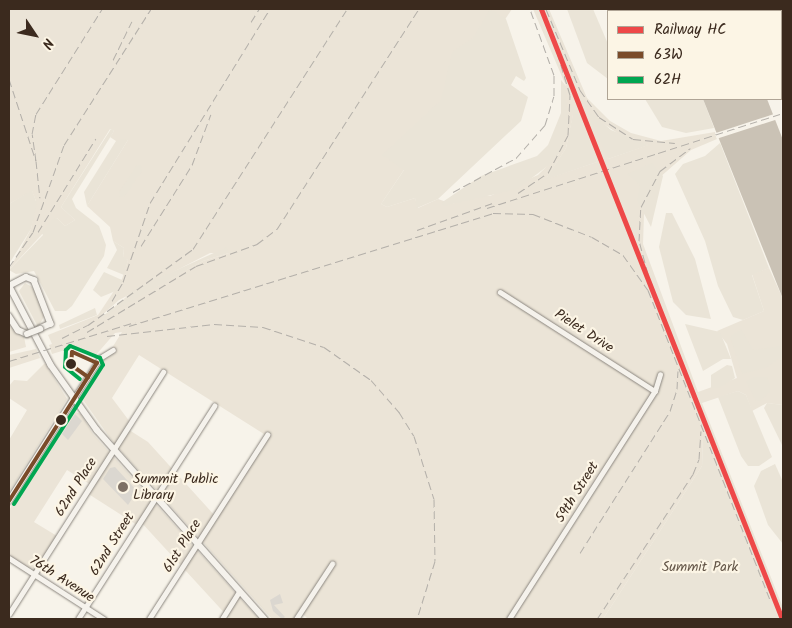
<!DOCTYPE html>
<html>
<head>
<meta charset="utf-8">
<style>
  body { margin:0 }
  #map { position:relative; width:792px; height:628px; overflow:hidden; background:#f7f3ea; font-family:Kalam,sans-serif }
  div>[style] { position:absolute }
  .built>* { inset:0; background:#ebe4d7 }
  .green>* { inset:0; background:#eae4d7 }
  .water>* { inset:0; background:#cac2b5 }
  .pier>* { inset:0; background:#f7f3ea; transform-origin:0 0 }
  .building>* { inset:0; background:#dbd7d0 }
  .roads { filter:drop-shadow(0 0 1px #8b867f) drop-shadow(0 0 1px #8b867f) }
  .minor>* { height:4.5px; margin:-2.25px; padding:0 2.25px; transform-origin:2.25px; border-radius:2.25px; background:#f5f2ec }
  .major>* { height:5.5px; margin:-2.75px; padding:0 2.75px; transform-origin:2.75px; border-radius:2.75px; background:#f5f2ec }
  .rail>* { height:1px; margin-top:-0.5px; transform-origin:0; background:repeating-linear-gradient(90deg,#b3afa9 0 8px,transparent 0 12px) }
  .bridges { filter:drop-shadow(0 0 1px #8b867f) drop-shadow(0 0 1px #8b867f) }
  .major-bridge>* { height:5.5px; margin:-2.75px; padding:0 2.75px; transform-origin:2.75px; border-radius:2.75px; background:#f5f2ec }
  .bus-1>* { height:4px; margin:-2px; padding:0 2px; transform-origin:2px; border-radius:2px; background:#7a4b2a }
  .bus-2>* { height:4px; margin:-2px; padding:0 2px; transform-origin:2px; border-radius:2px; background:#00a651 }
  .rail-1>* { height:5px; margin:-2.5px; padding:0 2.5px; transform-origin:2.5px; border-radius:2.5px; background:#ee4848 }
  .dots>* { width:14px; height:14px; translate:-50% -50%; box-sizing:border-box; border:2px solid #fcf5e5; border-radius:50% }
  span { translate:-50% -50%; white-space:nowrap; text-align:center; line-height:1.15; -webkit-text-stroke:4.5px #fcf5e5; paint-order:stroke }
  .street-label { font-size:14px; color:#3b2a1e }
  .poi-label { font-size:14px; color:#3b2a1e }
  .left { translate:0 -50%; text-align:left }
  .park-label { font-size:14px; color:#645648 }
  .frame { position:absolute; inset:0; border:10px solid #3b2a1e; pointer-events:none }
  .legend { position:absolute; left:607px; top:10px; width:175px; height:90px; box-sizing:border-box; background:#fcf5e5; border:1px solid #afa495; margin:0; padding:6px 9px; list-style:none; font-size:15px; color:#3b2a1e }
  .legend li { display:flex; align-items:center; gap:10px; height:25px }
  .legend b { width:25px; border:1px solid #afa495 }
  .north { position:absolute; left:10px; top:10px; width:50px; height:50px; -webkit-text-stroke:4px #fcf5e5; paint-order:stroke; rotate:124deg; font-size:14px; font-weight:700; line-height:20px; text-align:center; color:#3b2a1e }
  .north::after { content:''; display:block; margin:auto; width:18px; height:22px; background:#3b2a1e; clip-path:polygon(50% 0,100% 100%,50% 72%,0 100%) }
</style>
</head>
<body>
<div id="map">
  <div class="built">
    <i style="clip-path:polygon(evenodd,9px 9px,512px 9px,381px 204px,387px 207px,415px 198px,418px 208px,438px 199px,452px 204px,475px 196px,490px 196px,538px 175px,559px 154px,566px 86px,533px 9px,549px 9px,587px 98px,610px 121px,631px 133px,661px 141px,715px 132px,717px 139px,691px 150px,659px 178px,644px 215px,643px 244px,698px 392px,737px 378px,727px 344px,717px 331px,764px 311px,752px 274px,769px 268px,783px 299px,783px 405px,767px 403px,752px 411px,746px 395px,738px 391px,702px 403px,783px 608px,783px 619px,771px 603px,703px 433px,702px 466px,603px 619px,308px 619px,299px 610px,293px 619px,272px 619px,113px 442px,81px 397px,122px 332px,115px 333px,95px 356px,75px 347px,52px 354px,49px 345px,52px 344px,48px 335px,98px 315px,122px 279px,128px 260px,123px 258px,124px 248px,113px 241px,110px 227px,87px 206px,128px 140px,116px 141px,110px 137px,114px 131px,110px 129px,61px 207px,75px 220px,65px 226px,57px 218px,9px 270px,31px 229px,36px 201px,32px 191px,9px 204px,9px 9px,573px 115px,597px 162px,546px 179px,566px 148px,573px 115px,9px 9px,602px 123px,622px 136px,648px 145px,608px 159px,602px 123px,9px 9px,210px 253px,229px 253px,203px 261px,100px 317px,119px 300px,210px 253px,9px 9px,139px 355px,267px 436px,216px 517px,148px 442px,126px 428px,130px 422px,112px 398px,139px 355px)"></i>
    <i style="clip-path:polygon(9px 321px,24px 337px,26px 347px,9px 352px)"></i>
    <i style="clip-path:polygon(36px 349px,40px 358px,9px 368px,9px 355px)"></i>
    <i style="clip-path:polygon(45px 363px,67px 399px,9px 492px,9px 440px,27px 410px,9px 398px,9px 386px,14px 380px,27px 381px)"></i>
    <i style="clip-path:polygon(75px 412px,81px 414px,93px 434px,259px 619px,230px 619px,140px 521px,137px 525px,87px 493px,91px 485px,67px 470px,34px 522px,57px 536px,33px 575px,9px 561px,9px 510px)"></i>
  </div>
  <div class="green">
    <i style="clip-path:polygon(490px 9px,506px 19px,526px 78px,524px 81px,516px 76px,511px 85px,528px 97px,521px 121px,438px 199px,417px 208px,415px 198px,387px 207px,381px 204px,404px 170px,382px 155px,441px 100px,452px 52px,473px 38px)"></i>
    <i style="clip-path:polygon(567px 9px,593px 9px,608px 44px,608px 79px,587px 63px)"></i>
    <i style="clip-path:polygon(561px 80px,566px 86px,568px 129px,559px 154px,549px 165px,517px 189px,444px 206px,441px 203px,481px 176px,537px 156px,548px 145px,561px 113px)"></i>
    <i style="clip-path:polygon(645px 99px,703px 99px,714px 128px,686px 133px,662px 127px)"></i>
    <i style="clip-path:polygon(573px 114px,578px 114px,597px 162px,545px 180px,566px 148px)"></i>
    <i style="clip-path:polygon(593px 114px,611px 130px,649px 145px,608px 159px,588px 115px)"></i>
    <i style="clip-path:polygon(111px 129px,114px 131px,72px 199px,76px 208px,99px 226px,106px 245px,104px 256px,72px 306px,66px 311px,55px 311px,34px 271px,16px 274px,9px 270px,43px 235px,41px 232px,52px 220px,57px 218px,65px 226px,75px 220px,61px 207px)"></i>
    <i style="clip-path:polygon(122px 139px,128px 140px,87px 206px,84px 192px,116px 141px)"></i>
    <i style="clip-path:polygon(720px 143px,769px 268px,752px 275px,764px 311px,743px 320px,733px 317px,718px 286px,705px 241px,675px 174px,683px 164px,705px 156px)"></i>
    <i style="clip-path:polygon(652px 163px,663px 176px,651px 227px,637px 200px,640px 185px,627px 174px)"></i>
    <i style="clip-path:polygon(141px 165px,142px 171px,125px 196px,120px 197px,119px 192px,127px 180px,136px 166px)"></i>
    <i style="clip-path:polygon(32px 190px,37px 204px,31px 229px,9px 264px,9px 204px)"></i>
    <i style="clip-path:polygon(666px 213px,672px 213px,695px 259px,711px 319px,686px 315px,673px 302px,659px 247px)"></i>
    <i style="clip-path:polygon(113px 241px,124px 248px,123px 257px,128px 260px,124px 275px,107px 268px,117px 250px)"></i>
    <i style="clip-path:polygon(227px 247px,229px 253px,203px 261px,101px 318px,137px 288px)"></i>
    <i style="clip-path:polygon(104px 272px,122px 280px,118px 290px,101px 297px,93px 290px)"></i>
    <i style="clip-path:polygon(25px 283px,34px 288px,45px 315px,38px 327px,19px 291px)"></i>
    <i style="clip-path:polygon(95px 308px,97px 315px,60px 329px,59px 325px)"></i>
    <i style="clip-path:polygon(685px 324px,720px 332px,731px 359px,723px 359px,703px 371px)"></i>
    <i style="clip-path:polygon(741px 329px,753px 350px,780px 346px,783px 356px,766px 368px,742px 374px,730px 337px)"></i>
    <i style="clip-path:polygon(727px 365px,732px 366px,735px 378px,719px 388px,711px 388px,711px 375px)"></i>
    <i style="clip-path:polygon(754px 377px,767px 377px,770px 384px,770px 392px,760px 401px,755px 400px,746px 381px)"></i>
    <i style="clip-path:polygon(738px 391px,746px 395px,772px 457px,759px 466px,748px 466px,741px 456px,718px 397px)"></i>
    <i style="clip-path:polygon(767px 403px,783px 405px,783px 447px,764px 408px)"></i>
    <i style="clip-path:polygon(703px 431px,780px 619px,603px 619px,702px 466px)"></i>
    <i style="clip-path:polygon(775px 464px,783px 482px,783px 544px,768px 525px,754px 486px,761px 471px)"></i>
  </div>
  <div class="water">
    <i style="clip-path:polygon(703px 99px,767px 99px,783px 140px,783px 299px)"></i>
  </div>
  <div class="pier">
    <i style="left:774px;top:114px;width:6px;height:62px;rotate:72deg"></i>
  </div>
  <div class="building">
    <i style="clip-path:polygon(75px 414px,82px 421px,68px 440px,62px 434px)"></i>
    <i style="clip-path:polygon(115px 467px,137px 491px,128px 505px,103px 479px,110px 468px)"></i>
    <i style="clip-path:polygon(280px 594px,283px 603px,274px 605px,285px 617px,282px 619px,273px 611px,270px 600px)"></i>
  </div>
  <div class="roads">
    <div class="minor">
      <i style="left:500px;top:292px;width:184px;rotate:32.6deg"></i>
      <i style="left:74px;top:398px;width:48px;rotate:-57deg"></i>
      <i style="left:100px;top:358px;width:15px;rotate:-32deg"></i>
      <i style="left:9px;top:558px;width:113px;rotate:32.7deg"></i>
      <i style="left:9px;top:614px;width:287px;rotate:-57.5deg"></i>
      <i style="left:78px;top:619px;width:253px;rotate:-57.4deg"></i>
      <i style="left:149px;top:619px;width:219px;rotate:-57.3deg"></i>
      <i style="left:222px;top:619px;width:32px;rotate:-58deg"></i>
      <i style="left:296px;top:619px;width:66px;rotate:-56.8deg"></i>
      <i style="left:509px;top:619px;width:271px;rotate:-57.4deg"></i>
      <i style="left:655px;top:391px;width:17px;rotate:-73deg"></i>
    </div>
    <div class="major">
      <i style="left:9px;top:285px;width:90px;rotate:62.3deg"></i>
      <i style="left:51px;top:365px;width:80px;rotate:54.7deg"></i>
      <i style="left:97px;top:430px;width:253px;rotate:48.4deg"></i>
      <i style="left:9px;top:286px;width:19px;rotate:-28deg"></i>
      <i style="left:26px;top:277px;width:9px;rotate:21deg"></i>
      <i style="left:34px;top:280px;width:47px;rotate:68.9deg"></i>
      <i style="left:51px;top:324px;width:12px;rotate:156deg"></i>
      <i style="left:9px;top:316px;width:17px;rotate:57deg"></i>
      <i style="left:18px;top:330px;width:10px;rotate:24deg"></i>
      <i style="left:9px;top:501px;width:122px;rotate:-57.7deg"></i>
    </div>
  </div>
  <div class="rail">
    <i style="left:546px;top:9px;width:88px;rotate:67.2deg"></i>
    <i style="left:580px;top:90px;width:33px;rotate:55deg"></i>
    <i style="left:599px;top:117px;width:40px;rotate:32.9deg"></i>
    <i style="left:633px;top:139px;width:42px;rotate:5.4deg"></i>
    <i style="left:743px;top:9px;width:2px;rotate:63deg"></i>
    <i style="left:251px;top:22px;width:15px;rotate:-58deg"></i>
    <i style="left:113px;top:60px;width:43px;rotate:-64deg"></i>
    <i style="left:9px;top:79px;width:86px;rotate:71.8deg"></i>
    <i style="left:36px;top:161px;width:37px;rotate:84deg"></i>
    <i style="left:781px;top:94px;width:6px;rotate:72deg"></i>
    <i style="left:36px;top:161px;width:27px;rotate:-98deg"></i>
    <i style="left:32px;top:134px;width:20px;rotate:-79deg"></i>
    <i style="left:36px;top:114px;width:124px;rotate:-57.8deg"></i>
    <i style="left:453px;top:192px;width:72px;rotate:-28.4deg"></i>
    <i style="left:516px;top:158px;width:44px;rotate:-48.7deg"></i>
    <i style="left:545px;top:125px;width:30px;rotate:-73deg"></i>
    <i style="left:554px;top:96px;width:21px;rotate:-90deg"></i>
    <i style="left:554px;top:75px;width:70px;rotate:-110deg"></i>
    <i style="left:518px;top:193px;width:36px;rotate:-34deg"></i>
    <i style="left:548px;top:173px;width:43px;rotate:-62.2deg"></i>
    <i style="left:568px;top:135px;width:40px;rotate:-87.1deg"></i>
    <i style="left:570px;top:95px;width:55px;rotate:-106.8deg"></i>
    <i style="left:487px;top:208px;width:311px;rotate:-17.8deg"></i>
    <i style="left:417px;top:230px;width:81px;rotate:-19.6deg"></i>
    <i style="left:38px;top:232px;width:110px;rotate:-58.3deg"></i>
    <i style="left:141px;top:246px;width:96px;rotate:-57.8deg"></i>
    <i style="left:192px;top:165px;width:54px;rotate:-69.6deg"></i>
    <i style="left:9px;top:267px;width:42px;rotate:-55.6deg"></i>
    <i style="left:33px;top:232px;width:92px;rotate:-70.4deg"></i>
    <i style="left:64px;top:145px;width:161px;rotate:-57.4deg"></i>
    <i style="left:648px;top:274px;width:34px;rotate:-105deg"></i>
    <i style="left:639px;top:241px;width:34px;rotate:-87deg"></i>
    <i style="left:641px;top:207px;width:41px;rotate:-62.2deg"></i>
    <i style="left:660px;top:171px;width:38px;rotate:-37deg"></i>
    <i style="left:112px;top:301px;width:22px;rotate:-60deg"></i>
    <i style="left:123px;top:282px;width:83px;rotate:-71.1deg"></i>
    <i style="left:150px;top:203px;width:228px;rotate:-58.3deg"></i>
    <i style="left:129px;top:326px;width:381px;rotate:-17.2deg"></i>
    <i style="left:493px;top:213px;width:40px;rotate:1.4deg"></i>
    <i style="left:533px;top:214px;width:63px;rotate:21.3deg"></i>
    <i style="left:592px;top:237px;width:36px;rotate:30deg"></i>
    <i style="left:623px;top:255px;width:43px;rotate:54.5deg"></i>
    <i style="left:648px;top:290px;width:335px;rotate:68.5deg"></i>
    <i style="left:87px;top:332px;width:127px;rotate:-31.2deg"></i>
    <i style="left:196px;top:266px;width:65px;rotate:-19.8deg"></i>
    <i style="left:257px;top:244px;width:25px;rotate:-37deg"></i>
    <i style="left:277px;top:229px;width:262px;rotate:-57.2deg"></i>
    <i style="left:107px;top:336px;width:108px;rotate:-6.4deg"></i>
    <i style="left:214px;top:324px;width:49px;rotate:3.5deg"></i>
    <i style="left:263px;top:327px;width:64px;rotate:18.2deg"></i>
    <i style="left:324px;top:347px;width:57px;rotate:35.1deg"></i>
    <i style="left:371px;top:380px;width:43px;rotate:48.8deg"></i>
    <i style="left:399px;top:412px;width:28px;rotate:58deg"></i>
    <i style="left:414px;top:436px;width:66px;rotate:72.4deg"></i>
    <i style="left:434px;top:499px;width:62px;rotate:89.1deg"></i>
    <i style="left:435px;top:561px;width:61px;rotate:107.2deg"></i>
    <i style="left:62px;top:338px;width:29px;rotate:-27deg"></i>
    <i style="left:88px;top:325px;width:130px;rotate:-35.9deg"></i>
    <i style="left:193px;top:249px;width:285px;rotate:-57.3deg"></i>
    <i style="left:9px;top:361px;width:132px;rotate:-17.2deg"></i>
    <i style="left:580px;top:553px;width:168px;rotate:-57.6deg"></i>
    <i style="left:670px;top:411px;width:23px;rotate:-72deg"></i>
    <i style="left:677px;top:389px;width:18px;rotate:-87deg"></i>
    <i style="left:597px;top:619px;width:174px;rotate:-56.5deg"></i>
    <i style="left:693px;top:474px;width:16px;rotate:-68deg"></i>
    <i style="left:699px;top:459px;width:28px;rotate:-86deg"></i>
  </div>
  <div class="bridges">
    <div class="major-bridge">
      <i style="left:27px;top:334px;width:14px;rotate:-21deg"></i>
    </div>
  </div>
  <div class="bus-1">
    <i style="left:9px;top:501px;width:164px;rotate:-57.5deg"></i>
    <i style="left:97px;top:363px;width:27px;rotate:-156deg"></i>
    <i style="left:72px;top:352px;width:13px;rotate:94deg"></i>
    <i style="left:71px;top:365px;width:21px;rotate:35deg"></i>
  </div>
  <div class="bus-2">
    <i style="left:14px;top:504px;width:165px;rotate:-57.4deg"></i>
    <i style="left:103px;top:365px;width:8px;rotate:-113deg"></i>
    <i style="left:100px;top:358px;width:32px;rotate:-158deg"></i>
    <i style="left:70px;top:346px;width:6px;rotate:135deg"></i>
    <i style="left:66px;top:350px;width:17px;rotate:93deg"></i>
    <i style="left:65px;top:367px;width:19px;rotate:39deg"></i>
  </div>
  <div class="rail-1">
    <i style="left:541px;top:9px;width:656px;rotate:68.44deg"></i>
  </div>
  <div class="dots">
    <i style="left:71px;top:364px;background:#3b2a1e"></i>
    <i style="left:61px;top:420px;background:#3b2a1e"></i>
    <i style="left:123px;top:487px;background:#7d7065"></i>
  </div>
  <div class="street-label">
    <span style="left:584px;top:331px;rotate:33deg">Pielet Drive</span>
    <span style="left:76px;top:487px;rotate:-58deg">62nd Place</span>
    <span style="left:577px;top:492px;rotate:-58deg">59th Street</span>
    <span style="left:112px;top:544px;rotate:-58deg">62nd Street</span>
    <span style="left:182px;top:546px;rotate:-58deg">61st Place</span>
    <span style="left:62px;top:579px;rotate:33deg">76th Avenue</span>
  </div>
  <div class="poi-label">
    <span class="left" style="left:133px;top:487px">Summit Public<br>Library</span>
  </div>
  <div class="park-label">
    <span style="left:700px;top:567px">Summit Park</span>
  </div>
  <div class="frame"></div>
  <ul class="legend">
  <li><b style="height:6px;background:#ee4848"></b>Railway HC</li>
  <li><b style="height:6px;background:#7a4b2a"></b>63W</li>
  <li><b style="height:6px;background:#00a651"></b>62H</li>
  </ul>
  <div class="north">N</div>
</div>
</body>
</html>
